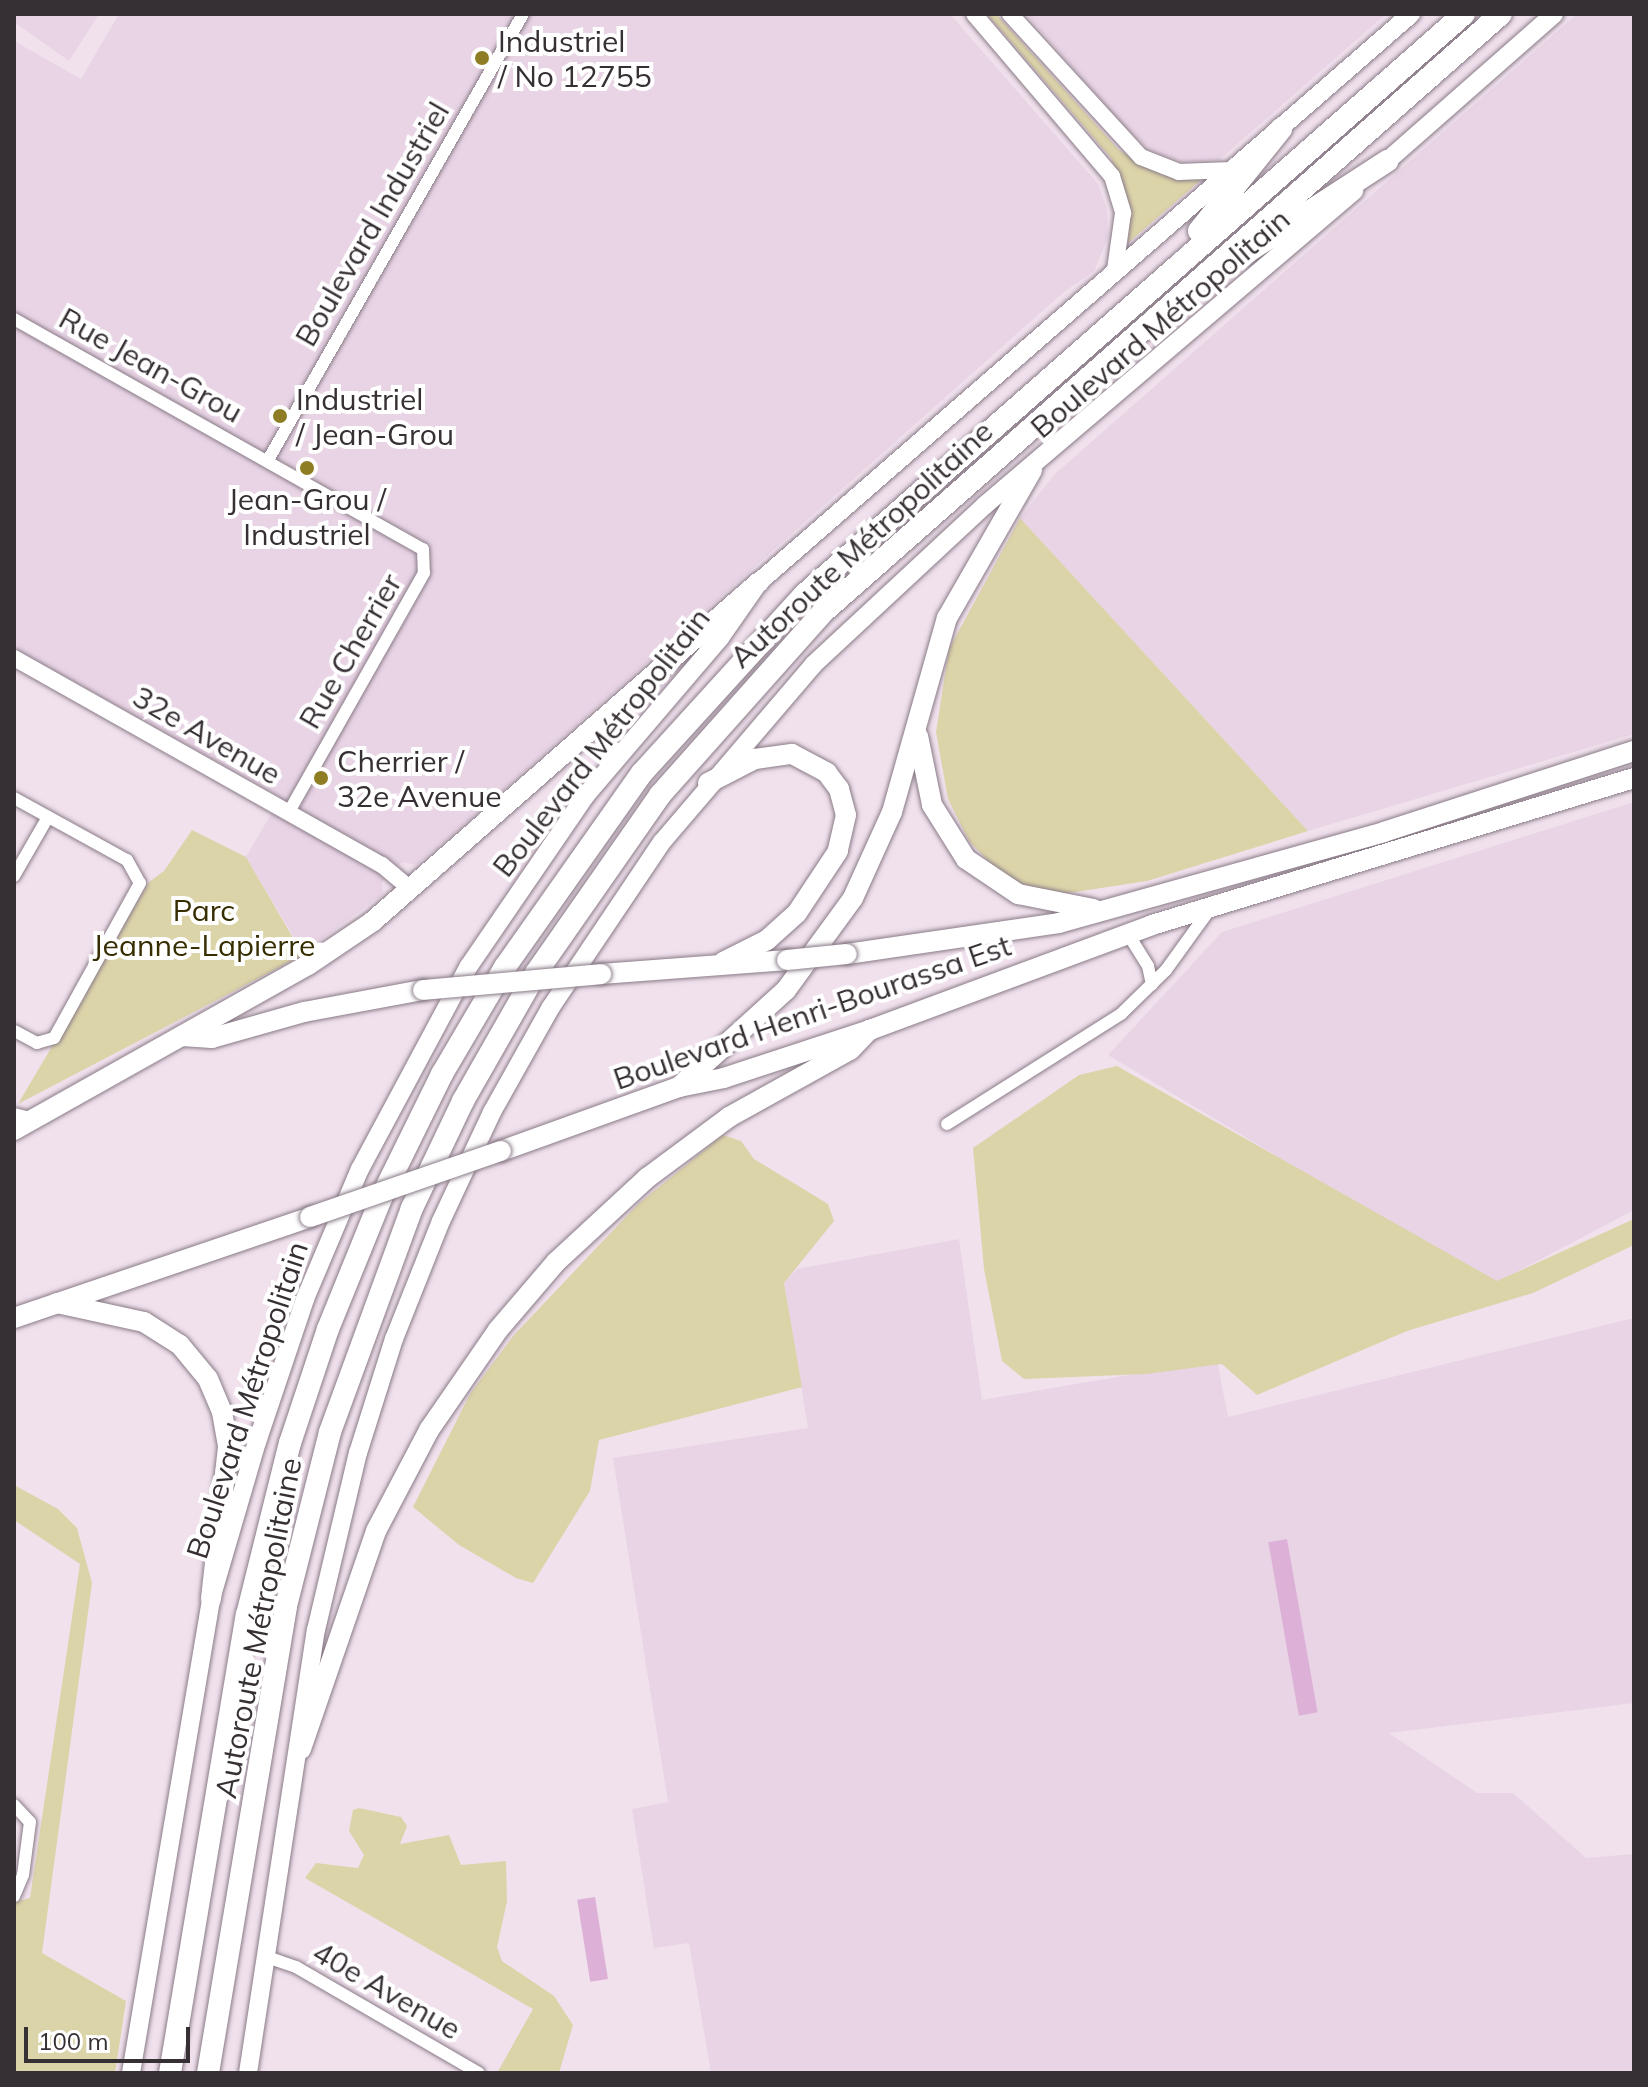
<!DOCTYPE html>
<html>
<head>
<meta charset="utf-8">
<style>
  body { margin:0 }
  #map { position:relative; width:1648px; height:2087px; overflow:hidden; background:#f0e1ed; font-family:Mulish,sans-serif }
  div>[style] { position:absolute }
  .built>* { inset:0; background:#e8d4e5 }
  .green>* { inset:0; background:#dcd4a9 }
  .water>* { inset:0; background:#ddb1d7; transform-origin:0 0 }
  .roads { filter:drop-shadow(0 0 2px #897b87) drop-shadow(0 0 2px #897b87) }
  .minor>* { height:12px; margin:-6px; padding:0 6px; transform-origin:6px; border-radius:6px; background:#fff }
  .tertiary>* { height:16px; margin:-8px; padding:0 8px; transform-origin:8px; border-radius:8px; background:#fff }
  .secondary>* { height:18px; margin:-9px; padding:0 9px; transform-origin:9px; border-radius:9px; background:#fff }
  .primary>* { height:20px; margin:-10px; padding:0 10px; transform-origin:10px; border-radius:10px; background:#fff }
  .motorway>* { height:22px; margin:-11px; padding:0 11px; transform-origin:11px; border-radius:11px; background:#fff }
  .bridges { filter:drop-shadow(0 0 2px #897b87) drop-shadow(0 0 2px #897b87) }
  .primary-bridge>* { height:20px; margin:-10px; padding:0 10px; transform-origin:10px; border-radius:10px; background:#fff }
  .dots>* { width:22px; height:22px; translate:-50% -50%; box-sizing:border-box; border:4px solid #fff; border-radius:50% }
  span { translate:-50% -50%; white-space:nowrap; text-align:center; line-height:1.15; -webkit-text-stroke:8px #fff; paint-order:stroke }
  .poi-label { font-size:30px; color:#363035 }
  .left { translate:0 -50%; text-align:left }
  .street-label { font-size:30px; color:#363035 }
  .park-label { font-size:30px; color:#362d01 }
  .frame { position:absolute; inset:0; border:16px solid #363035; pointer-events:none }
  .scale { position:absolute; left:24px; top:2027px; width:166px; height:36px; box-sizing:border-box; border:4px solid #363035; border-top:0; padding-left:10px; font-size:24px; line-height:28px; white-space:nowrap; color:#363035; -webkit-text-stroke:6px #fff; paint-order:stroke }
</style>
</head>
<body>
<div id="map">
  <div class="built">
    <i style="clip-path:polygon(14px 14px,99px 14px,69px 61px,14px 22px)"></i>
    <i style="clip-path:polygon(119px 14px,950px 14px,1098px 184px,1107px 209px,1108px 237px,1094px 271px,1064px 292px,457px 831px,416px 865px,402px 862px,382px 882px,383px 894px,303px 953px,246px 857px,281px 797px,14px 648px,14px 41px,81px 79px)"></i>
    <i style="clip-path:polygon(1026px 14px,1386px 14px,1219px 160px,1183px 162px,1150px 150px,1127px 129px)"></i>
    <i style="clip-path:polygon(1577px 14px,1634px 14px,1634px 734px,1308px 831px,1020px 518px,1055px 474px)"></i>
    <i style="clip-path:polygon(1634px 802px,1634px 1210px,1492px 1285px,1108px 1055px,1222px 932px)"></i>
    <i style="clip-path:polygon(959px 1239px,982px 1400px,1217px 1360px,1228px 1417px,1634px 1318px,1634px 1703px,1389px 1733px,1477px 1793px,1513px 1793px,1586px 1858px,1634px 1854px,1634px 2073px,711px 2073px,689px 1943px,654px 1948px,632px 1809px,668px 1802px,613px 1458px,808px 1428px,784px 1283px,797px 1269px)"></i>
  </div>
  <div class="green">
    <i style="clip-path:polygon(987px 14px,996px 14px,1119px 150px,1162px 175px,1202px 179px,1128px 243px,1130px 206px,1111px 158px)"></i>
    <i style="clip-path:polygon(1020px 518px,1308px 831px,1147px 881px,1062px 894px,1007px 880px,969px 841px,948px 799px,936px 732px,949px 649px)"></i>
    <i style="clip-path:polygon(192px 830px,246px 857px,303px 955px,18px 1104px,149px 882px,164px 871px)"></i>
    <i style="clip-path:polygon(1117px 1066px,1497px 1281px,1634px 1219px,1634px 1245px,1533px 1293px,1407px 1331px,1257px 1395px,1222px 1364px,1146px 1374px,1024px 1379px,1002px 1361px,984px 1269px,973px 1148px,1079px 1075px)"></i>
    <i style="clip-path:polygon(723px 1135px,741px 1141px,754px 1159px,828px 1204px,834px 1221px,784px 1283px,802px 1387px,599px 1440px,590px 1491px,533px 1583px,516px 1578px,459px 1545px,413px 1507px,470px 1394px,514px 1335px,638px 1204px)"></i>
    <i style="clip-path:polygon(14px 1485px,58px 1509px,77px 1528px,92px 1583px,42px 1953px,126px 2001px,115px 2073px,14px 2073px,14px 1902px,30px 1898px,80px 1564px,14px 1520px)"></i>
    <i style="clip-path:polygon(359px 1808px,401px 1817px,407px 1826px,400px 1844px,449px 1835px,461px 1865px,506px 1861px,507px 1901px,497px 1947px,502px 1961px,554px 1996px,573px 2025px,559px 2073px,497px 2073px,533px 2009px,305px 1878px,316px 1863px,358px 1868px,364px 1855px,349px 1831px,353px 1810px)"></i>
  </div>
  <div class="water">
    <i style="left:1287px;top:1539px;width:176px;height:19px;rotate:80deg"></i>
    <i style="left:595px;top:1897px;width:83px;height:18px;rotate:81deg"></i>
  </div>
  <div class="roads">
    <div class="minor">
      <i style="left:14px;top:319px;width:469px;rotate:29.4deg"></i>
      <i style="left:423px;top:549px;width:24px;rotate:88deg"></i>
      <i style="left:424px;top:573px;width:276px;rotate:119.5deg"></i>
      <i style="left:268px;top:460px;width:514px;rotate:-60.24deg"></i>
      <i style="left:14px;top:798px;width:129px;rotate:28.8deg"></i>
      <i style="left:127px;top:860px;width:26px;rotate:61deg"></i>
      <i style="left:140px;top:883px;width:177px;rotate:119deg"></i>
      <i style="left:54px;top:1038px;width:18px;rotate:164deg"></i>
      <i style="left:37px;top:1043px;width:26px;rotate:-152deg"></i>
      <i style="left:14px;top:876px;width:68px;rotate:-60deg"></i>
      <i style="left:1128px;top:934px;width:38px;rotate:58deg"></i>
      <i style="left:1148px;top:966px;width:19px;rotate:78deg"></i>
      <i style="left:14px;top:1114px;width:21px;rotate:14deg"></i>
      <i style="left:947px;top:1124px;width:206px;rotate:-32.3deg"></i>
      <i style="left:1121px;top:1014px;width:63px;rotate:-44.4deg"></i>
      <i style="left:1166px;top:970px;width:75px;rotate:-54.2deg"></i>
      <i style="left:14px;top:1805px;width:23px;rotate:47deg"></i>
      <i style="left:30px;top:1822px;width:53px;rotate:97.5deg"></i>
      <i style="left:23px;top:1875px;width:23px;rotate:113deg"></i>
      <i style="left:267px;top:1957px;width:31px;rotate:19deg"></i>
      <i style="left:296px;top:1967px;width:211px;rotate:30.1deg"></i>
    </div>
    <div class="tertiary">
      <i style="left:974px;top:14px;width:213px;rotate:49.6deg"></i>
      <i style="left:1112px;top:176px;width:39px;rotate:73deg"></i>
      <i style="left:1123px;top:213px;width:58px;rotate:98deg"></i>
      <i style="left:1010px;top:14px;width:194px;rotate:47.5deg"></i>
      <i style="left:1141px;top:157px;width:41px;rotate:21.5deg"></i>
      <i style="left:1179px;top:172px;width:52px;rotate:-2.2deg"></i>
      <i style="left:14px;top:658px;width:422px;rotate:29.4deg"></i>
      <i style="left:382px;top:865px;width:38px;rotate:40deg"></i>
    </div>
    <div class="secondary">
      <i style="left:1379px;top:168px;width:233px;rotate:-41.3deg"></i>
      <i style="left:131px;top:2073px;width:481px;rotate:-80.4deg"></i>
      <i style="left:211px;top:1599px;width:164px;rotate:-73.7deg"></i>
      <i style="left:257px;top:1442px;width:151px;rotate:-71.4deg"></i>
      <i style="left:305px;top:1299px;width:141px;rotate:-67.1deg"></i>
      <i style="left:360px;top:1169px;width:230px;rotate:-61.8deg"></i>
      <i style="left:469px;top:966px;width:207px;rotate:-55.6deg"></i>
      <i style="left:586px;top:795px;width:206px;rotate:-49.5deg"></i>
      <i style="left:720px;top:638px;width:68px;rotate:-55.1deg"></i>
      <i style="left:759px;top:582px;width:865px;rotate:-41.06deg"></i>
      <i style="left:248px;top:2073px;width:448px;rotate:-81.3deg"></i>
      <i style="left:316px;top:1630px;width:182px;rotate:-76.7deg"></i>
      <i style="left:358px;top:1453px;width:120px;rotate:-72.5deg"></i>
      <i style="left:394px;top:1339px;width:127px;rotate:-68.3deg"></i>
      <i style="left:441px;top:1221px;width:120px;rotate:-64.9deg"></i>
      <i style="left:492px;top:1112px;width:120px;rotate:-60.7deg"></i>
      <i style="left:551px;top:1007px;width:199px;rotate:-56.1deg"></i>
      <i style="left:662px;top:842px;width:234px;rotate:-49.5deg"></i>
      <i style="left:814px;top:664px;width:233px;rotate:-42.9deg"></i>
      <i style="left:985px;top:505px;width:485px;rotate:-40.4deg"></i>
    </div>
    <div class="primary">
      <i style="left:918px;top:736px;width:70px;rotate:78.5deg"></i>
      <i style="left:932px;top:805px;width:64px;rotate:57.8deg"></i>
      <i style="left:966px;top:859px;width:63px;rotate:33.9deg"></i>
      <i style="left:1018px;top:894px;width:77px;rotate:11.2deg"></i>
      <i style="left:708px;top:783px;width:53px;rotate:-27.1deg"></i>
      <i style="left:755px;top:759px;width:37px;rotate:-8deg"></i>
      <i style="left:792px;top:754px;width:40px;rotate:28deg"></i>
      <i style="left:827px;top:773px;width:20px;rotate:53deg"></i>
      <i style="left:839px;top:789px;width:27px;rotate:75deg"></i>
      <i style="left:846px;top:815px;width:37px;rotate:103deg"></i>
      <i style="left:838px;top:851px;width:74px;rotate:123.5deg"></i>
      <i style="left:797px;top:913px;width:40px;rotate:138deg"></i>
      <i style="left:767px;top:940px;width:49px;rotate:153.4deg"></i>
      <i style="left:847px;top:954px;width:214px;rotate:-8.3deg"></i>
      <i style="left:1059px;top:923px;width:337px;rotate:-15.6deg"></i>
      <i style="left:1384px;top:832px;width:263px;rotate:-18deg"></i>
      <i style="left:601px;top:974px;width:187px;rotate:-4.3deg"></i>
      <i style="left:182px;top:1036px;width:30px;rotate:4deg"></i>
      <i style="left:212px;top:1038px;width:96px;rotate:-15.8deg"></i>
      <i style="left:304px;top:1012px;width:121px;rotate:-10.5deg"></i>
      <i style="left:679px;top:1087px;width:144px;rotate:-42.2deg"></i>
      <i style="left:786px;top:990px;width:114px;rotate:-53.9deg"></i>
      <i style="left:853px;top:898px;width:94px;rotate:-65.6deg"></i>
      <i style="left:892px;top:812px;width:202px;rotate:-74.2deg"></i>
      <i style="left:947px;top:618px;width:171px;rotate:-60.1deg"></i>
      <i style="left:14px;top:1130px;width:337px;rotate:-29.3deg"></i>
      <i style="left:308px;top:965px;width:77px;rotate:-33.9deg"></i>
      <i style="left:372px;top:922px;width:515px;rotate:-41.3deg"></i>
      <i style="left:501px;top:1151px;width:189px;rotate:-19.8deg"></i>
      <i style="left:679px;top:1087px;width:46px;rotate:-11.3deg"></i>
      <i style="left:724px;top:1078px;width:154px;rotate:-18.2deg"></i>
      <i style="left:870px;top:1030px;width:301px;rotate:-20.4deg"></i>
      <i style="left:1152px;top:925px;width:504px;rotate:-16.96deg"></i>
      <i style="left:57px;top:1303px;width:89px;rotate:12.3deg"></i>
      <i style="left:144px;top:1322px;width:43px;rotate:32.6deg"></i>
      <i style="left:180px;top:1345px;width:44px;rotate:50.5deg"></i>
      <i style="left:208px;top:1379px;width:36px;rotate:67deg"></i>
      <i style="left:222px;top:1412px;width:36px;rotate:80deg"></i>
      <i style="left:228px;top:1447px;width:153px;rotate:96.4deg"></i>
      <i style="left:14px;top:1318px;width:313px;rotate:-18.8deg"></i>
      <i style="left:301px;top:1749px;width:231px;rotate:-71deg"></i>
      <i style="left:376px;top:1531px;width:114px;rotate:-62.3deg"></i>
      <i style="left:429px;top:1430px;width:121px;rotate:-55.4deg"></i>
      <i style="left:498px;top:1330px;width:89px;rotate:-49.5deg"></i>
      <i style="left:556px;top:1262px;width:124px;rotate:-42.7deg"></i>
      <i style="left:647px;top:1178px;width:102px;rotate:-36.6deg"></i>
      <i style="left:729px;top:1117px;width:138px;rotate:-29deg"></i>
      <i style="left:850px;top:1050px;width:28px;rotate:-46deg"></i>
    </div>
    <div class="motorway">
      <i style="left:1199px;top:231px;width:131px;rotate:-51.2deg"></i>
      <i style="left:1244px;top:254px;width:171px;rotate:-33deg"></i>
      <i style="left:170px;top:2073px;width:464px;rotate:-80.5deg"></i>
      <i style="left:247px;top:1615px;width:177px;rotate:-76deg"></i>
      <i style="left:290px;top:1443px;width:120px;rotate:-71.6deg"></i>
      <i style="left:328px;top:1329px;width:144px;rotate:-67.9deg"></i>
      <i style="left:382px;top:1196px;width:136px;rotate:-63.8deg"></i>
      <i style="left:442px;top:1074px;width:124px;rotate:-59.5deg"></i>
      <i style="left:505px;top:967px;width:237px;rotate:-54.8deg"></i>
      <i style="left:642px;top:773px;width:241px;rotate:-47.7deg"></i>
      <i style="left:804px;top:595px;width:879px;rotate:-41.36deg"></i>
      <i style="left:208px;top:2073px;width:473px;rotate:-80.5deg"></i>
      <i style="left:286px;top:1606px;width:179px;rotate:-75.8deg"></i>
      <i style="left:330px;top:1432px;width:239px;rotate:-69.9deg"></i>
      <i style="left:412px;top:1208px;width:119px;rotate:-64.5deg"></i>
      <i style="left:463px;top:1101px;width:147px;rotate:-60.3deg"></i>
      <i style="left:536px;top:973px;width:217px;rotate:-55.1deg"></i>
      <i style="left:660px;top:795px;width:244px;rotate:-48.3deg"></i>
      <i style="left:822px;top:613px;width:905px;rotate:-41.42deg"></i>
    </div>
  </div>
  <div class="bridges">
    <div class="primary-bridge">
      <i style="left:787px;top:960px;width:60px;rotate:-5.7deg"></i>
      <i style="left:423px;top:990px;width:179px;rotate:-5.1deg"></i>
      <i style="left:310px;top:1217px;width:202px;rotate:-19.1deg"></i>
    </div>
  </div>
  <div class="dots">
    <i style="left:482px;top:58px;background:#8e7d23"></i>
    <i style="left:280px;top:416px;background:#8e7d23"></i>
    <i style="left:307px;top:468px;background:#8e7d23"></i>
    <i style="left:321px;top:778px;background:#8e7d23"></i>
  </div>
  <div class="poi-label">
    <span class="left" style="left:498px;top:58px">Industriel<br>/ No 12755</span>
    <span class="left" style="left:296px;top:416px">Industriel<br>/ Jean-Grou</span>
    <span style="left:307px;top:516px">Jean-Grou /<br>Industriel</span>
    <span class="left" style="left:337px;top:778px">Cherrier /<br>32e Avenue</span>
  </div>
  <div class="street-label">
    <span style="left:372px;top:224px;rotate:-60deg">Boulevard Industriel</span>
    <span style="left:1160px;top:323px;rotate:-41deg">Boulevard Métropolitain</span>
    <span style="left:151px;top:365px;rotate:29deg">Rue Jean-Grou</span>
    <span style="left:861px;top:544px;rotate:-43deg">Autoroute Métropolitaine</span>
    <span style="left:350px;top:651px;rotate:-60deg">Rue Cherrier</span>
    <span style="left:207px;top:735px;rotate:30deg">32e Avenue</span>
    <span style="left:601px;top:742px;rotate:-52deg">Boulevard Métropolitain</span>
    <span style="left:812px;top:1012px;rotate:-19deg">Boulevard Henri-Bourassa Est</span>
    <span style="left:247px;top:1400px;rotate:-72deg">Boulevard Métropolitain</span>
    <span style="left:258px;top:1628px;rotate:-79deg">Autoroute Métropolitaine</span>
    <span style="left:387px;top:1990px;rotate:30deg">40e Avenue</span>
  </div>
  <div class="park-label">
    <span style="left:204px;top:927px">Parc<br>Jeanne-Lapierre</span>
  </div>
  <div class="frame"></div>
  <div class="scale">100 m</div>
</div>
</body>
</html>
